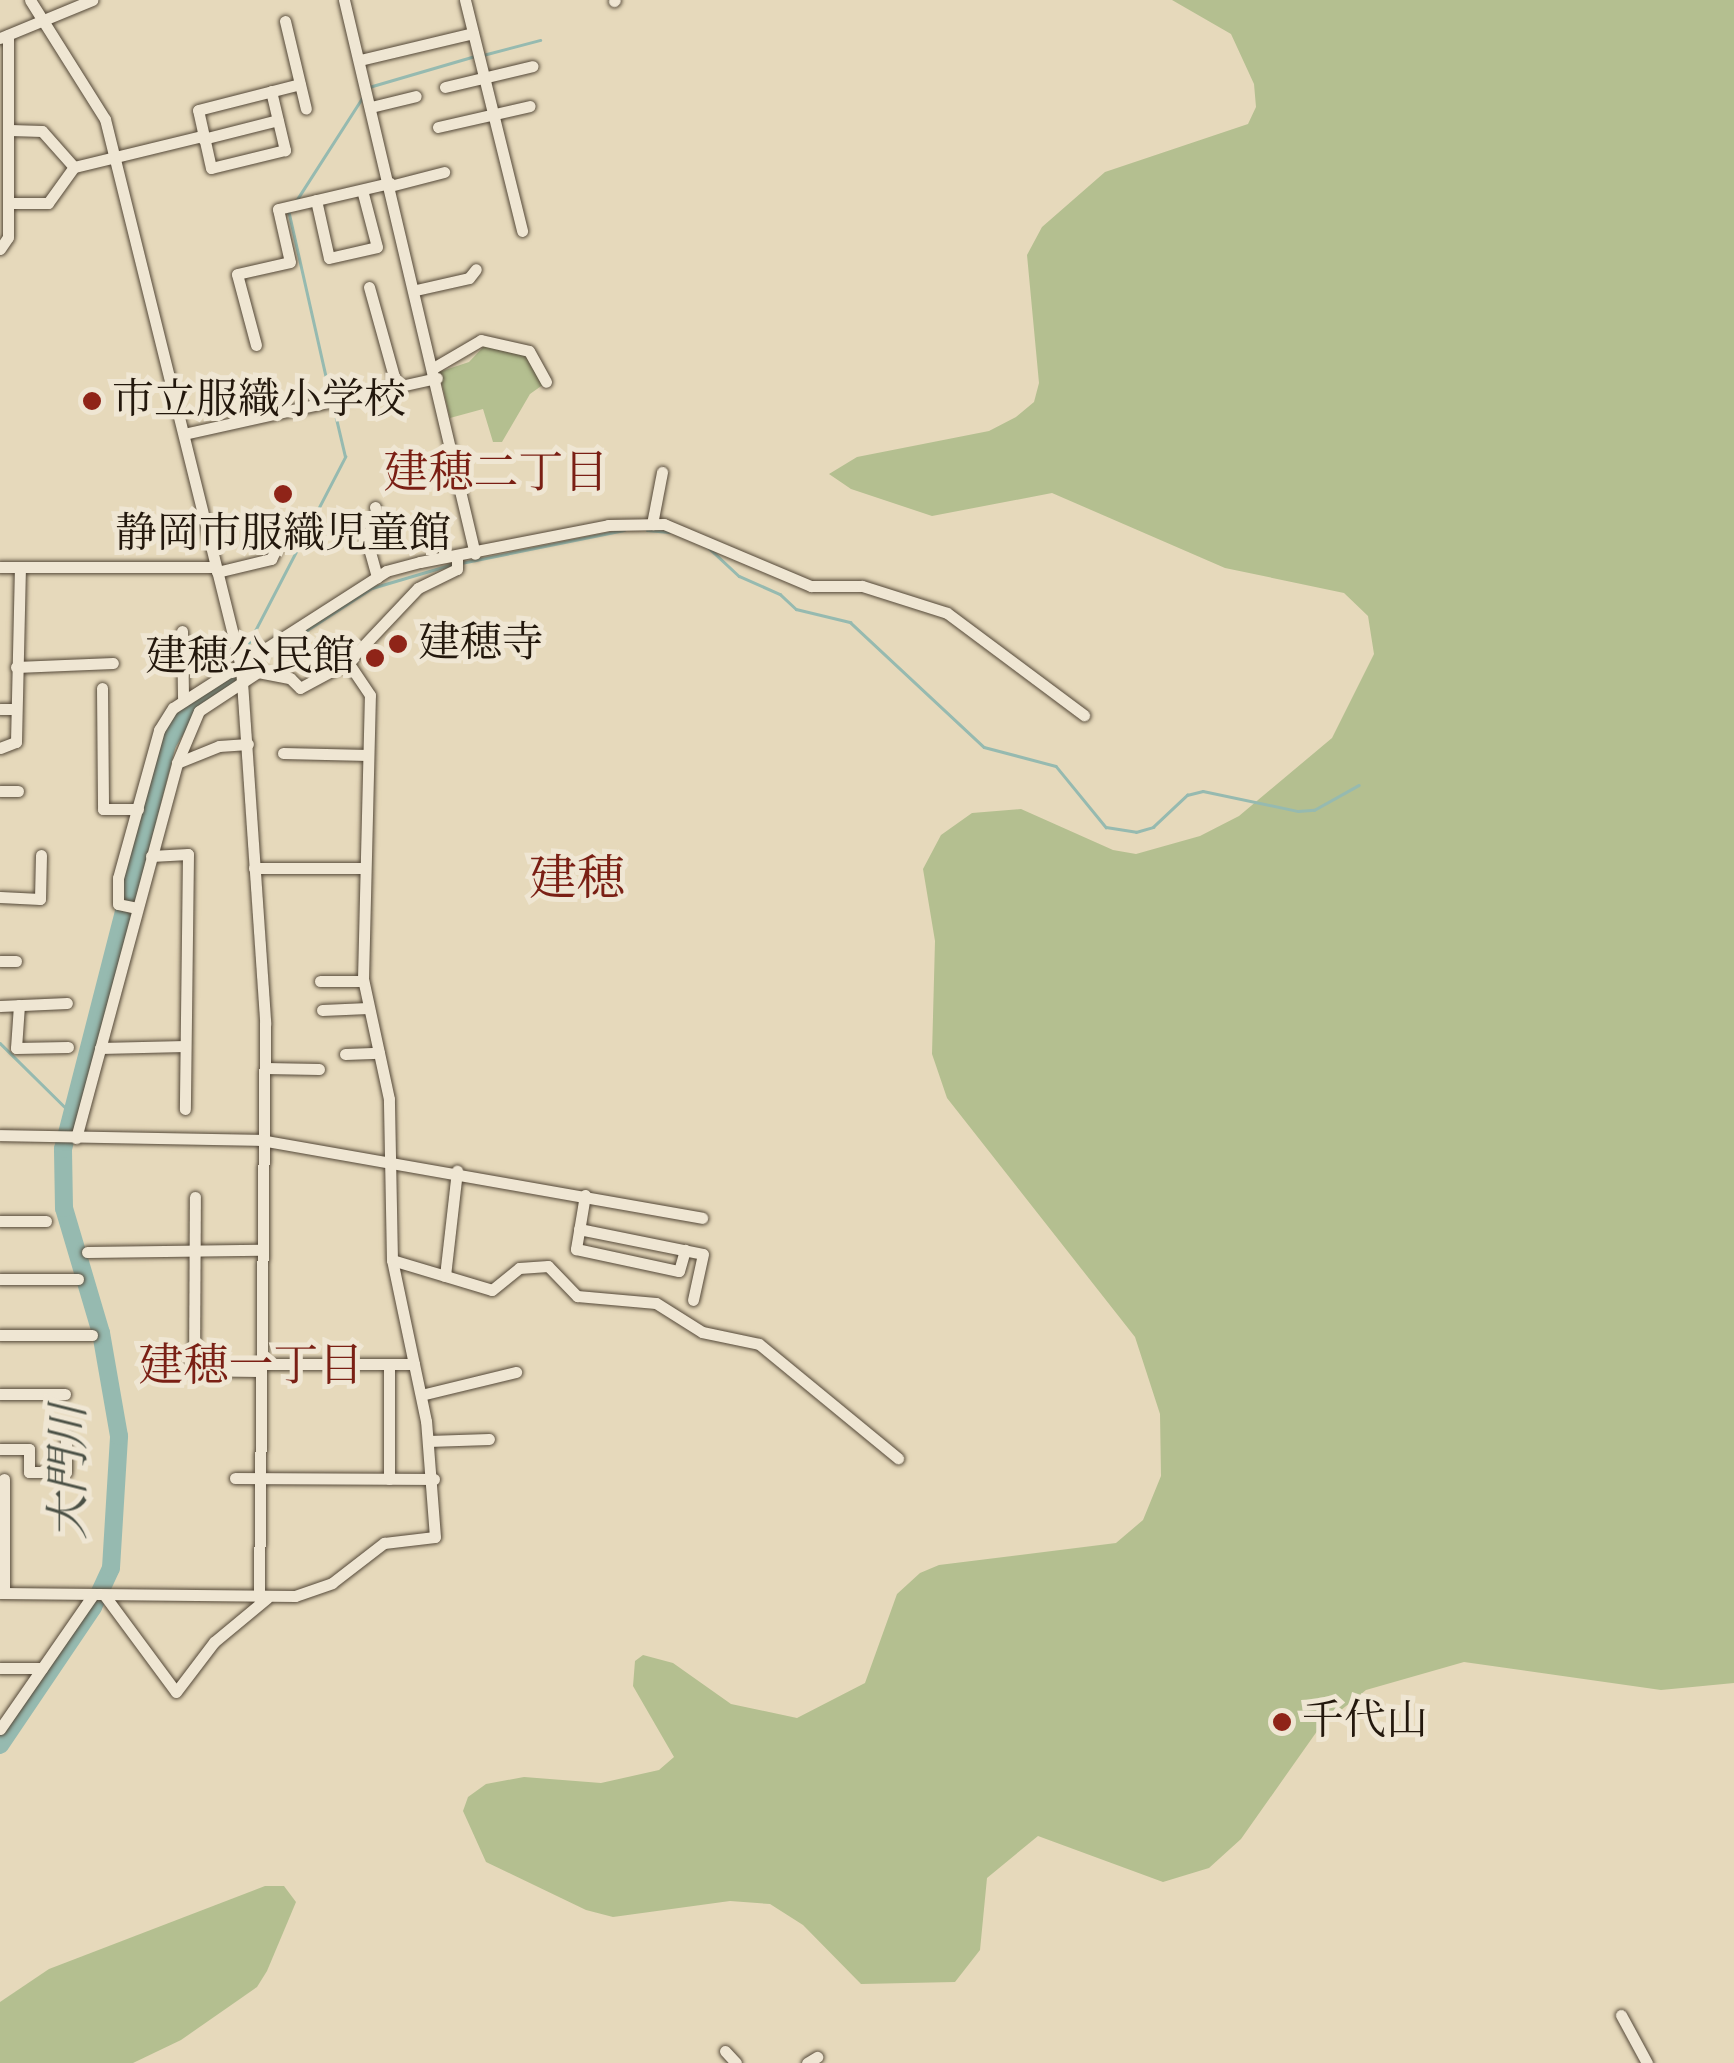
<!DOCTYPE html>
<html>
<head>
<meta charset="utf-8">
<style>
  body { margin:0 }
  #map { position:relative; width:1734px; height:2063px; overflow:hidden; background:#e6d9bb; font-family:"IM FELL DW Pica","Noto Serif JP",serif }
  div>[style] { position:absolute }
  .green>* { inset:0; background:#b4bf90 }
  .stream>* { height:2.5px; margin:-1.25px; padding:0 1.25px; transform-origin:1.25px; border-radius:1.25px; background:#96bab0 }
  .river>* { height:18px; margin:-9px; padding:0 9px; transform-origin:9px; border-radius:9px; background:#96bab0 }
  .roads { filter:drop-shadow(0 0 2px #544838) drop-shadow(0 0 2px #544838) }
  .minor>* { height:11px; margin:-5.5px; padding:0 5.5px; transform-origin:5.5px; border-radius:5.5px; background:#efe6d3 }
  .dots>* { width:28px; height:28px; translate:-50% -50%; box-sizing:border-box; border:5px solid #efe6d3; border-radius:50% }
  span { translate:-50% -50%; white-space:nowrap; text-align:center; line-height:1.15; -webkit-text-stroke:10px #efe6d3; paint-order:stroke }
  .poi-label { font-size:42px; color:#23180d }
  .left { translate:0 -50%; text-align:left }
  .right { translate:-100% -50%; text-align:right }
  .neighbourhood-label { font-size:45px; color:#7a1f14 }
  .water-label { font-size:45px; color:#4b5146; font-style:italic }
  .quarter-label { font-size:48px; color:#7a1f14 }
</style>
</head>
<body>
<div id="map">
  <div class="green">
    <i style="clip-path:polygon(1172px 0,1734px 0,1734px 1683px,1661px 1690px,1464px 1662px,1366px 1690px,1320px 1727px,1241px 1839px,1209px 1868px,1163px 1882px,1038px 1836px,987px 1878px,980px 1950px,955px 1982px,861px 1984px,803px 1925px,770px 1904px,730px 1901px,613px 1917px,586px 1910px,486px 1862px,463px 1811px,468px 1797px,486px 1784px,524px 1777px,601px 1783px,659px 1770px,674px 1757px,633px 1686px,635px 1661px,643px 1655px,673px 1663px,731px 1704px,797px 1718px,865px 1683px,897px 1594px,920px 1573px,939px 1565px,1116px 1543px,1143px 1520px,1161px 1476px,1160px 1414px,1135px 1337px,947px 1098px,932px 1054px,935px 941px,923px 869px,941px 835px,972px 813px,1021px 809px,1113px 850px,1136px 854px,1200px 836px,1239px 816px,1332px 738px,1374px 654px,1368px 616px,1344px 593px,1225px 568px,1052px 493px,932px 516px,851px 489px,829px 474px,857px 457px,989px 431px,1016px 417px,1034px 402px,1039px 383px,1027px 255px,1042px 227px,1105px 172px,1248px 124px,1256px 107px,1254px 84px,1231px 34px)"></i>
    <i style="clip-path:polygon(486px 344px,528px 354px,544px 384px,530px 394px,502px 442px,493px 442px,483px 409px,450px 418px,439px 372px,469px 362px)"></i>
    <i style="clip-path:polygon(265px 1886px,284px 1886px,296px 1902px,267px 1971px,257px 1987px,181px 2040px,133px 2063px,0 2063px,0 2002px,49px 1969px)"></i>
  </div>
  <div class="stream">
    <i style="left:483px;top:55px;width:59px;rotate:-14.7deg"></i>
    <i style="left:369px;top:87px;width:110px;rotate:-16.3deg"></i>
    <i style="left:296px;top:201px;width:122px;rotate:-57.3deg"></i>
    <i style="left:289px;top:212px;width:191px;rotate:77.3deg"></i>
    <i style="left:647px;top:530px;width:22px;rotate:5deg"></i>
    <i style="left:709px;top:548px;width:41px;rotate:43deg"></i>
    <i style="left:739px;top:576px;width:45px;rotate:23.7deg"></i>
    <i style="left:780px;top:594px;width:22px;rotate:43deg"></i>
    <i style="left:796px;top:609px;width:56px;rotate:13.5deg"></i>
    <i style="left:850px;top:622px;width:183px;rotate:43deg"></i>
    <i style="left:984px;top:747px;width:74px;rotate:14.8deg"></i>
    <i style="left:1056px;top:766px;width:79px;rotate:50.7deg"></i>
    <i style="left:1106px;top:827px;width:30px;rotate:9deg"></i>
    <i style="left:1136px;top:832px;width:18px;rotate:-16deg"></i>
    <i style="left:1153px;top:827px;width:47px;rotate:-43.3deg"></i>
    <i style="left:1187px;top:795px;width:16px;rotate:-14deg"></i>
    <i style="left:1203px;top:791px;width:97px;rotate:11.9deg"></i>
    <i style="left:1298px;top:811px;width:16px;rotate:-4deg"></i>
    <i style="left:1314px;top:810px;width:51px;rotate:-29.1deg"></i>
    <i style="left:461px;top:563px;width:166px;rotate:-11.4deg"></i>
    <i style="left:244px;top:652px;width:220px;rotate:-62.6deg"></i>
    <i style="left:345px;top:457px;width:52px;rotate:-103.2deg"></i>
    <i style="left:244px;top:671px;width:153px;rotate:-33deg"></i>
    <i style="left:372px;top:588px;width:84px;rotate:-16.5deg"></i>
    <i style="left:0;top:1043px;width:101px;rotate:44.6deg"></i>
  </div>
  <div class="river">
    <i style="left:0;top:1745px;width:166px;rotate:-56deg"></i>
    <i style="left:93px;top:1607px;width:43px;rotate:-65.2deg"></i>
    <i style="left:111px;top:1568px;width:132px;rotate:-86.5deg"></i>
    <i style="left:119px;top:1436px;width:105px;rotate:-99.9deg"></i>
    <i style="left:101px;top:1333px;width:130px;rotate:-106.5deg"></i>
    <i style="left:64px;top:1208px;width:59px;rotate:-91deg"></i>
    <i style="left:63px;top:1149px;width:418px;rotate:-75.6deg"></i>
    <i style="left:167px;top:744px;width:33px;rotate:-59deg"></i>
    <i style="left:184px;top:716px;width:59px;rotate:-38.8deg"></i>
  </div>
  <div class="roads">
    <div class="minor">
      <i style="left:30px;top:0;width:141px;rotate:57.8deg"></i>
      <i style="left:105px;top:119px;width:565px;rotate:76.06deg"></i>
      <i style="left:241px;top:667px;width:357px;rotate:86.1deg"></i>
      <i style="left:265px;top:1023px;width:575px;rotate:90.6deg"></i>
      <i style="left:344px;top:0;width:569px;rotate:76.7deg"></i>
      <i style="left:465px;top:0;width:238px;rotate:76.1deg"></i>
      <i style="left:614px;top:1px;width:1px;rotate:-45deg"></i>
      <i style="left:285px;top:21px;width:90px;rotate:76.6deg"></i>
      <i style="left:0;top:38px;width:100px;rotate:-22.4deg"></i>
      <i style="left:360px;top:60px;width:116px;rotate:-13.4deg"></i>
      <i style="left:445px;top:87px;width:90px;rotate:-13.4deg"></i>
      <i style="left:271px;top:91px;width:61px;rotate:76.7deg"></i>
      <i style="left:285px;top:150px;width:76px;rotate:166.3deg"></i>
      <i style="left:211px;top:168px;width:59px;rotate:-102.6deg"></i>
      <i style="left:198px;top:110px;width:105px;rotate:-14.3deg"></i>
      <i style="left:371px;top:107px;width:46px;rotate:-13.7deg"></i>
      <i style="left:438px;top:127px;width:94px;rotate:-12.9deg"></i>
      <i style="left:10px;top:130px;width:32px;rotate:2deg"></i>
      <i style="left:42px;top:131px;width:48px;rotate:48.4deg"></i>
      <i style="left:203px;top:139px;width:77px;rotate:-14.2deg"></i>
      <i style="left:390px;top:186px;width:56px;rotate:-14.5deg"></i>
      <i style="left:316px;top:200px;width:59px;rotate:77.4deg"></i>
      <i style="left:329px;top:258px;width:49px;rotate:-12.9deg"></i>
      <i style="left:377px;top:247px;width:59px;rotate:-104.7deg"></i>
      <i style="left:9px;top:203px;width:39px"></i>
      <i style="left:48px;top:203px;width:44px;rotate:-54.2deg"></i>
      <i style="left:74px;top:167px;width:132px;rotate:-13.6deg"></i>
      <i style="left:0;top:249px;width:14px;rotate:-56deg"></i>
      <i style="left:8px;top:237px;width:202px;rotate:-90deg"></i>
      <i style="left:369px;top:287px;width:104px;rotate:74.4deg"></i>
      <i style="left:416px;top:290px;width:54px;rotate:-12.8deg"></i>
      <i style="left:469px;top:278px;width:11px;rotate:-52deg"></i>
      <i style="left:256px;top:345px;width:73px;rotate:-105deg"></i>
      <i style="left:237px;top:274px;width:54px;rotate:-12.8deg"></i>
      <i style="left:290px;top:262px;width:54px;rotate:-102.8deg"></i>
      <i style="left:278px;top:209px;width:115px;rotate:-13.1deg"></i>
      <i style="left:435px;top:367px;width:53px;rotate:-30.4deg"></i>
      <i style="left:481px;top:340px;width:49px;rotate:12.9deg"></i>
      <i style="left:529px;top:351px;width:35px;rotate:61deg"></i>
      <i style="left:184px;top:434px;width:259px;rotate:-12.5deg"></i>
      <i style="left:375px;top:507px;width:25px;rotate:76deg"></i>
      <i style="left:381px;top:531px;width:16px;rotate:169deg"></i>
      <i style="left:365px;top:534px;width:45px;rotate:74.4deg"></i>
      <i style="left:652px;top:524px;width:53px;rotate:-79.1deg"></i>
      <i style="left:0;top:567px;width:215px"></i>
      <i style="left:217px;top:572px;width:56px;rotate:-13.5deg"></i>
      <i style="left:271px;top:559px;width:13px;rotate:-63deg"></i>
      <i style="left:182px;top:631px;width:67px;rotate:89.1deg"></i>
      <i style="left:16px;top:667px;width:97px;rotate:-2.4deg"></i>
      <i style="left:102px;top:688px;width:121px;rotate:89.5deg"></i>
      <i style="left:103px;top:809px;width:35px"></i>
      <i style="left:0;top:709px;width:16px"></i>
      <i style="left:0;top:748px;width:17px;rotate:-21deg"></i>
      <i style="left:16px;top:742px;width:175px;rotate:-88.7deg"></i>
      <i style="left:283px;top:753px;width:85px;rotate:1.3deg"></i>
      <i style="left:177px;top:763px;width:56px;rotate:-67.1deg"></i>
      <i style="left:199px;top:711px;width:71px;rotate:-33.5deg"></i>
      <i style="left:258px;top:672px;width:33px;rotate:11deg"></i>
      <i style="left:290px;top:678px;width:14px;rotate:45deg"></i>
      <i style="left:300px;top:688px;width:55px;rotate:-28.4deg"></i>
      <i style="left:0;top:791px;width:18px"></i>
      <i style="left:151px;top:856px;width:37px;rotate:-3deg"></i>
      <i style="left:188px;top:854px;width:255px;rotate:90.7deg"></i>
      <i style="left:254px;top:868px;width:111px"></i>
      <i style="left:0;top:897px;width:40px;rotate:2.9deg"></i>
      <i style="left:40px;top:899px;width:44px;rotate:-88.7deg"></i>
      <i style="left:137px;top:908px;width:19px;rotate:-168deg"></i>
      <i style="left:118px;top:904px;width:26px;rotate:-90deg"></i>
      <i style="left:118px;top:878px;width:154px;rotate:-74.5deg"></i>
      <i style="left:159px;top:730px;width:26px;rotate:-58deg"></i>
      <i style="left:173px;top:708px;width:253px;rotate:-32.7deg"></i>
      <i style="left:386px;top:571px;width:35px;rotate:-15deg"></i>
      <i style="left:420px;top:562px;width:192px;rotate:-11.1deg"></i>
      <i style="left:608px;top:525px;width:56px;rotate:-1deg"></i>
      <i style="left:664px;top:524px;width:160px;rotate:22.9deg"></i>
      <i style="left:811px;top:586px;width:51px"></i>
      <i style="left:862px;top:586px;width:89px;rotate:17.6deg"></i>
      <i style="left:947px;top:613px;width:171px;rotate:36.7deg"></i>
      <i style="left:0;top:961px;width:16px"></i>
      <i style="left:320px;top:981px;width:43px"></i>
      <i style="left:19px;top:1005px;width:43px;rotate:94deg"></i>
      <i style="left:16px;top:1048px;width:52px;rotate:-1.1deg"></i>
      <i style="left:0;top:1006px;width:67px;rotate:-2.6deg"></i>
      <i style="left:322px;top:1010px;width:46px;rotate:-2.5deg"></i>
      <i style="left:100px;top:1048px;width:85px;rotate:-1.3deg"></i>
      <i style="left:345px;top:1054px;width:34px;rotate:-2deg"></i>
      <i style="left:265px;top:1068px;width:54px;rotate:1.1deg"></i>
      <i style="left:0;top:1135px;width:261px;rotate:1.1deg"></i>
      <i style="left:261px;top:1140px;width:448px;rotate:10deg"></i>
      <i style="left:76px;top:1138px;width:388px;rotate:-74.9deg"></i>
      <i style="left:177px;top:763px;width:45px;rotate:-22deg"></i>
      <i style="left:219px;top:746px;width:29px;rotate:-4deg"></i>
      <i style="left:585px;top:1195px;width:55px;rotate:99.5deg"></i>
      <i style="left:576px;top:1249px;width:105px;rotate:12.1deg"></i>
      <i style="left:679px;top:1271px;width:22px;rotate:-74deg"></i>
      <i style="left:0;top:1221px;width:46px"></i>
      <i style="left:579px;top:1229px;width:126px;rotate:11.4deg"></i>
      <i style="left:703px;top:1254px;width:47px;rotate:102.3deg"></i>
      <i style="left:87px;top:1252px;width:174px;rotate:-0.7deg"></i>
      <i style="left:392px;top:1260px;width:104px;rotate:16.7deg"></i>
      <i style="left:492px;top:1290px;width:35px;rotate:-39deg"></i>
      <i style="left:519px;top:1268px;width:29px;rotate:-4deg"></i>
      <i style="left:548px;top:1266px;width:42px;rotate:46deg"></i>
      <i style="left:577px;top:1296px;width:79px;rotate:5.1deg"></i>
      <i style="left:656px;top:1303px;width:54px;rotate:32.2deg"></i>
      <i style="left:702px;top:1332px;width:58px;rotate:11.9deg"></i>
      <i style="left:759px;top:1344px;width:180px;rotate:39.4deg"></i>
      <i style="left:445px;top:1276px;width:106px;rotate:-83.5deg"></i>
      <i style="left:0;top:1279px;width:78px"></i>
      <i style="left:0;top:1335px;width:92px"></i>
      <i style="left:260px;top:1364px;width:154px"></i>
      <i style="left:175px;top:1370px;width:85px;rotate:0.7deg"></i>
      <i style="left:194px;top:1371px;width:174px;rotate:-89.7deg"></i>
      <i style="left:0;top:1394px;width:65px"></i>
      <i style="left:421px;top:1395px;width:98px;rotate:-13.6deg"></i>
      <i style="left:428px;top:1441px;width:61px;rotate:-1.9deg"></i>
      <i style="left:0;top:1449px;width:29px"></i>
      <i style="left:29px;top:1449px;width:23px;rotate:90deg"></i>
      <i style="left:29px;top:1472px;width:37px"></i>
      <i style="left:66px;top:1472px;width:36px;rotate:-90deg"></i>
      <i style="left:235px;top:1478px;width:199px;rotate:0.3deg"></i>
      <i style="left:4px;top:1479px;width:114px;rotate:90deg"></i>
      <i style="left:389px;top:1479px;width:115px;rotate:-90deg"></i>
      <i style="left:0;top:1593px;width:295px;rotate:0.6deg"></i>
      <i style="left:295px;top:1596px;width:39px;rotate:-19deg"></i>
      <i style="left:332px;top:1583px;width:66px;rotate:-37.6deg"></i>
      <i style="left:384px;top:1543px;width:51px;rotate:-6.7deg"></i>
      <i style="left:435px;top:1537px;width:116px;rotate:-94.4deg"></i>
      <i style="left:426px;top:1421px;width:165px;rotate:-101.9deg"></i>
      <i style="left:392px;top:1260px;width:161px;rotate:-91.1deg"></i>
      <i style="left:389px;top:1099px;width:123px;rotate:-102.2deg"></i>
      <i style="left:363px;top:979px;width:284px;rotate:-88.6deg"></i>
      <i style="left:370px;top:695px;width:40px;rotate:-124deg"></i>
      <i style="left:348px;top:662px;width:102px;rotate:-46.6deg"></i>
      <i style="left:418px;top:588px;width:43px;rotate:-26deg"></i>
      <i style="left:457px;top:569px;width:11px;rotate:-90deg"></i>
      <i style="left:105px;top:1596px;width:119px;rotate:53.5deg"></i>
      <i style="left:176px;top:1692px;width:63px;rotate:-52.8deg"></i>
      <i style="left:214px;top:1642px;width:69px;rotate:-39.7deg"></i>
      <i style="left:0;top:1668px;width:42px"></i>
      <i style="left:0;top:1729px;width:162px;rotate:-55.3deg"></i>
      <i style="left:1621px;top:2015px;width:55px;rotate:61.6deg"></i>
      <i style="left:725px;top:2051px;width:16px;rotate:47deg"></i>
      <i style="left:807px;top:2063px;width:12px;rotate:-31deg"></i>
    </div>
  </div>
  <div class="dots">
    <i style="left:92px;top:401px;background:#8f2418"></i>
    <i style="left:283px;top:494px;background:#8f2418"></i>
    <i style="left:398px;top:644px;background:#8f2418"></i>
    <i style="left:375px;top:658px;background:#8f2418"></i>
    <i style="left:1282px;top:1722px;background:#8f2418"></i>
  </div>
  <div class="poi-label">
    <span class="left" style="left:112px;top:401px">市立服織小学校</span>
    <span style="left:283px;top:535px">静岡市服織児童館</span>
    <span class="left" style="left:418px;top:644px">建穂寺</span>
    <span class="right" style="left:355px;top:658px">建穂公民館</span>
    <span class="left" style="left:1302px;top:1722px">千代山</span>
  </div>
  <div class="neighbourhood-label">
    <span style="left:496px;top:475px">建穂二丁目</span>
    <span style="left:251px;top:1368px">建穂一丁目</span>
  </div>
  <div class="water-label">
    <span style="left:71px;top:1472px;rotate:-90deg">大門川</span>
  </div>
  <div class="quarter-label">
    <span style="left:577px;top:881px">建穂</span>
  </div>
</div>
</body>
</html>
